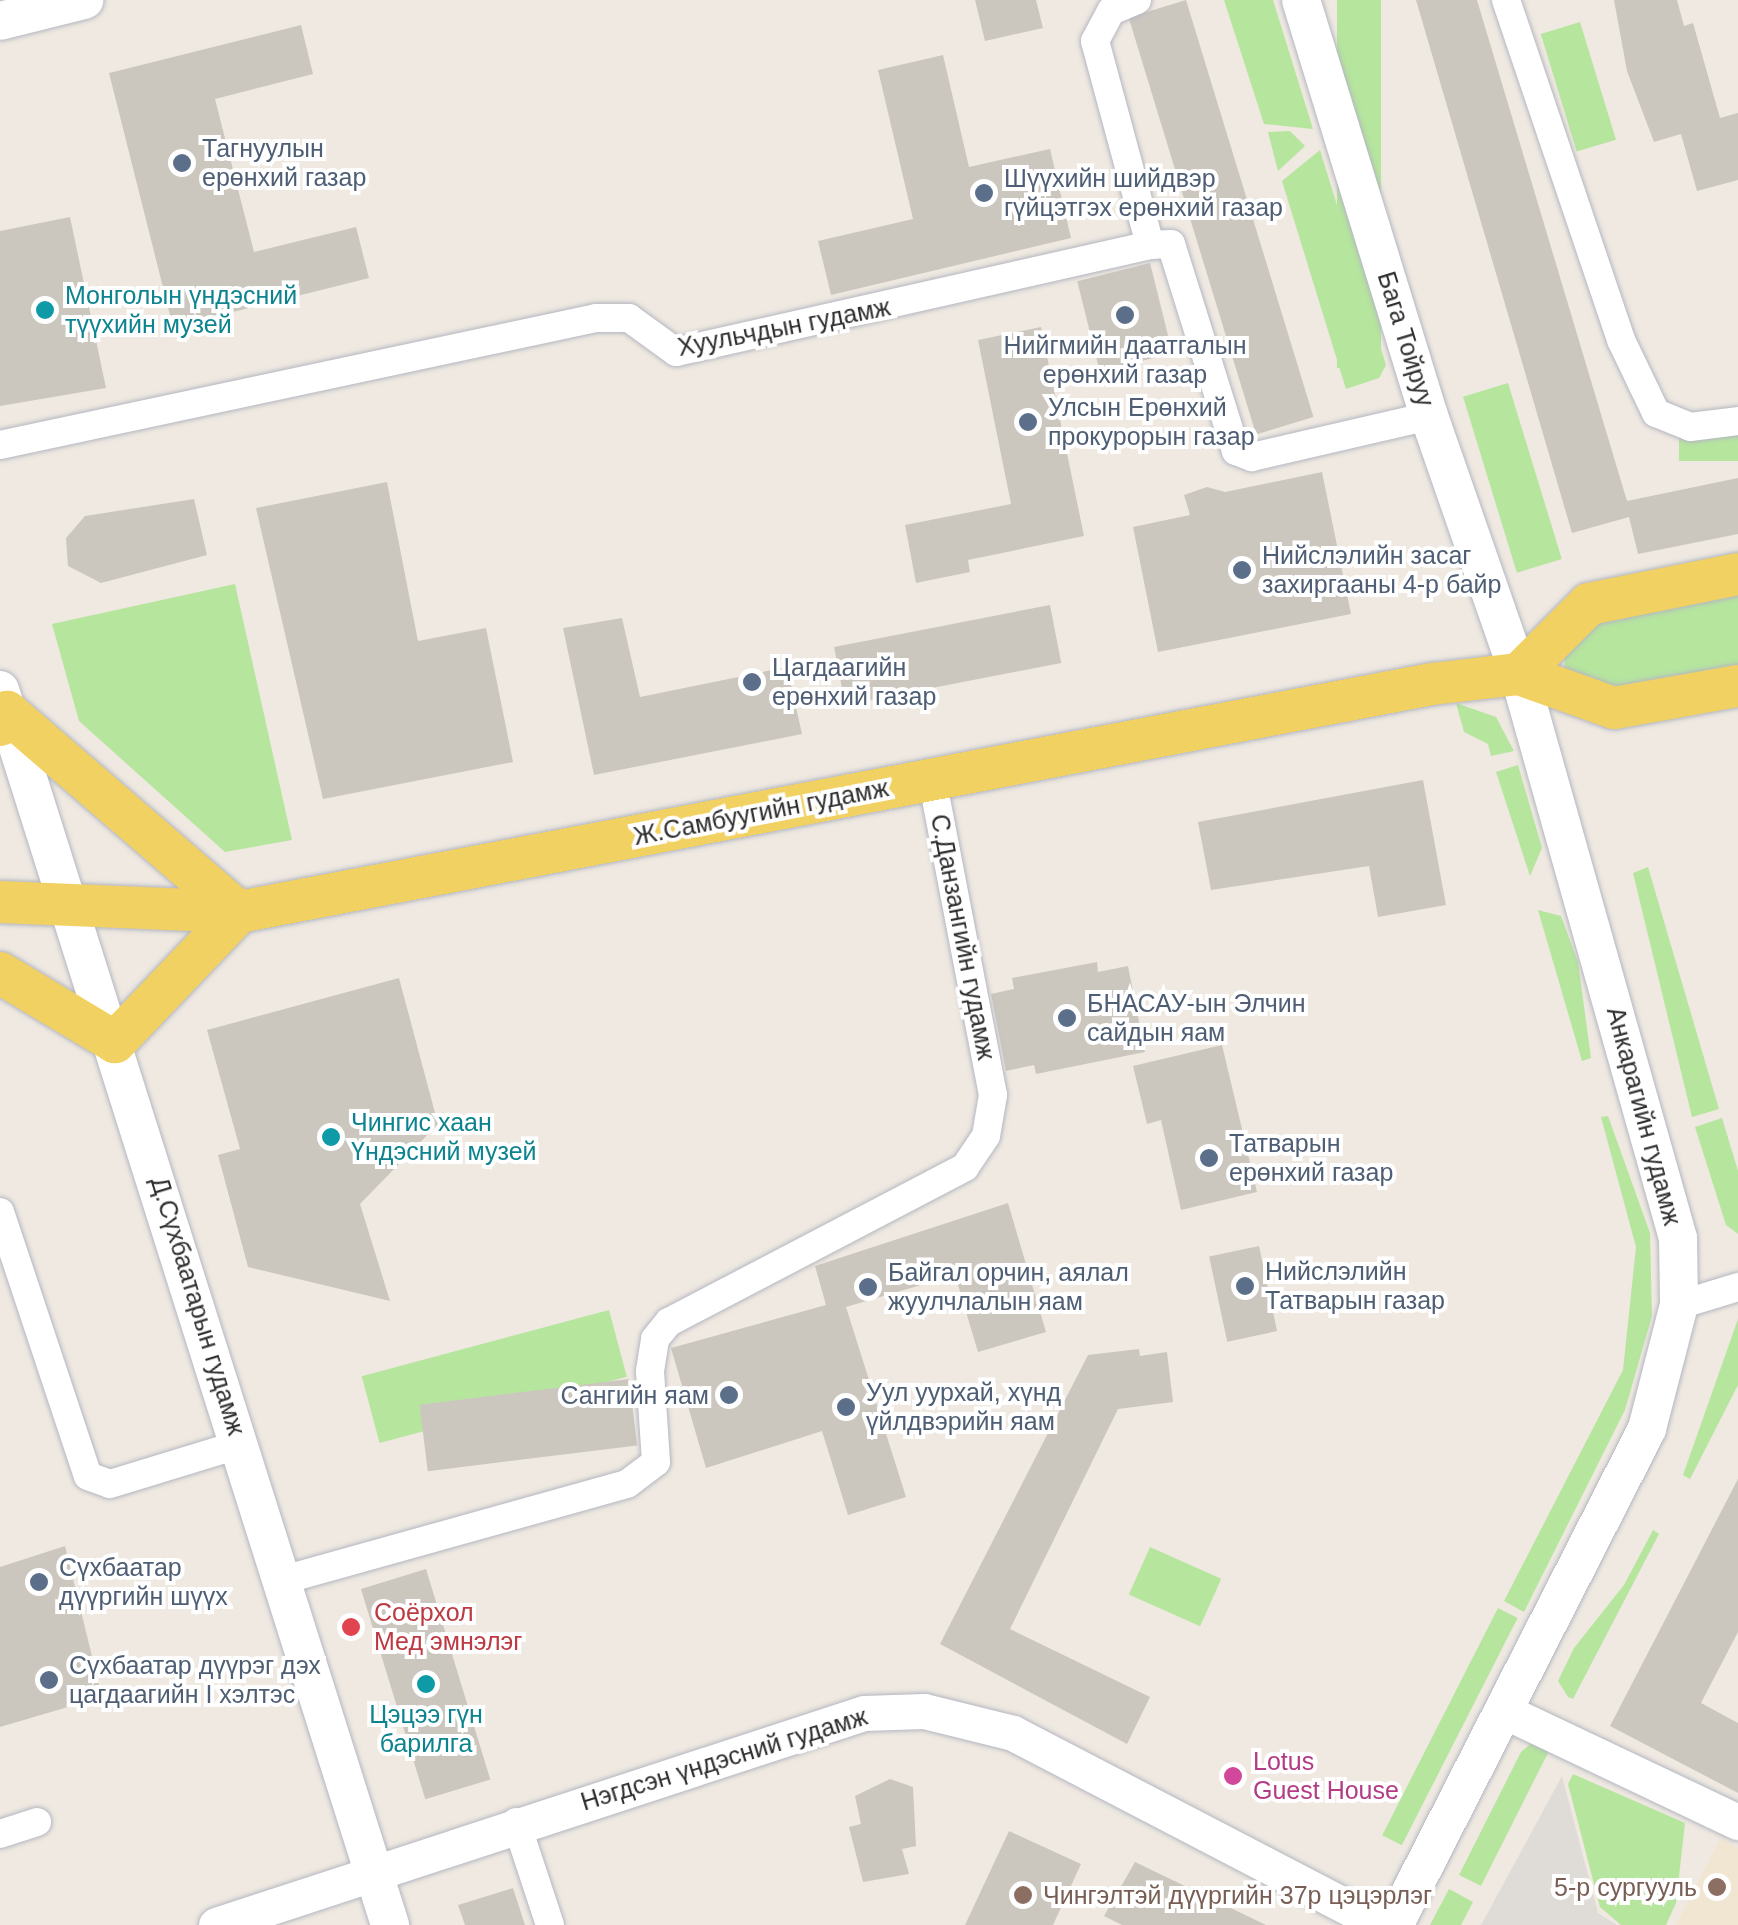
<!DOCTYPE html>
<html>
<head>
<meta charset="utf-8">
<style>
  body { margin:0 }
  #map { position:relative; width:1738px; height:1925px; overflow:hidden; background:#efe9e1; font-family:Arial,sans-serif }
  div>[style] { position:absolute }
  .education>* { inset:0; background:#f0e6d1 }
  .green>* { inset:0; background:#b6e59e; transform-origin:0 0 }
  .plaza>* { inset:0; background:#dfdcd8 }
  .building>* { inset:0; background:#cbc7bf; transform-origin:0 0 }
  .roads { filter:drop-shadow(0 0 2px #b4b7c1) drop-shadow(0 0 2px #b4b7c1) }
  .minor>* { height:28px; margin:-14px; padding:0 14px; transform-origin:14px; border-radius:14px; background:#fff }
  .tertiary>* { height:35px; margin:-17.5px; padding:0 17.5px; transform-origin:17.5px; border-radius:17.5px; background:#fff }
  .secondary>* { height:38px; margin:-19px; padding:0 19px; transform-origin:19px; border-radius:19px; background:#fff }
  .primary>* { height:42px; margin:-21px; padding:0 21px; transform-origin:21px; border-radius:21px; background:#f2d163 }
  .dots>* { width:28px; height:28px; translate:-50% -50%; box-sizing:border-box; border:5px solid #fff; border-radius:50% }
  span { translate:-50% -50%; white-space:nowrap; text-align:center; line-height:1.15; -webkit-text-stroke:8px #fff; paint-order:stroke }
  .service-label { font-size:25px; color:#4e5e75 }
  .left { translate:0 -50%; text-align:left }
  .right { translate:-100% -50%; text-align:right }
  .culture-label { font-size:25px; color:#0d838f }
  .street-label { font-size:25px; color:#2e2e2e }
  .health-label { font-size:25px; color:#be3a42 }
  .hotel-label { font-size:25px; color:#b23c85 }
  .education-label { font-size:25px; color:#785e54 }
</style>
</head>
<body>
<div id="map">
  <div class="education">
    <i style="clip-path:polygon(1720px 1839px,1738px 1848px,1738px 1925px,1676px 1925px)"></i>
  </div>
  <div class="green">
    <i style="clip-path:polygon(1224px 0,1273px 0,1313px 129px,1264px 124px)"></i>
    <i style="left:1337px;top:0;width:44px;height:368px"></i>
    <i style="left:1580px;top:22px;width:123px;height:41px;rotate:73deg"></i>
    <i style="clip-path:polygon(1290px 131px,1305px 146px,1278px 171px,1268px 132px)"></i>
    <i style="clip-path:polygon(1320px 150px,1386px 365px,1379px 378px,1346px 389px,1282px 181px)"></i>
    <i style="left:1508px;top:383px;width:184px;height:47px;rotate:73deg"></i>
    <i style="left:1738px;top:429px;width:32px;height:59px;rotate:90deg"></i>
    <i style="clip-path:polygon(235px 584px,292px 840px,225px 852px,79px 721px,52px 624px)"></i>
    <i style="clip-path:polygon(1738px 594px,1738px 671px,1614px 695px,1565px 669px,1564px 655px,1587px 624px)"></i>
    <i style="clip-path:polygon(1456px 703px,1496px 717px,1514px 751px,1491px 756px,1488px 744px,1464px 732px)"></i>
    <i style="clip-path:polygon(1518px 765px,1542px 848px,1530px 876px,1496px 772px)"></i>
    <i style="clip-path:polygon(1648px 867px,1719px 1109px,1692px 1117px,1633px 873px)"></i>
    <i style="clip-path:polygon(1538px 910px,1561px 916px,1578px 962px,1591px 1058px,1582px 1061px)"></i>
    <i style="clip-path:polygon(1608px 1116px,1650px 1233px,1652px 1316px,1625px 1410px,1524px 1612px,1504px 1601px,1623px 1370px,1636px 1247px,1601px 1117px)"></i>
    <i style="clip-path:polygon(1722px 1118px,1738px 1171px,1738px 1234px,1726px 1225px,1695px 1127px)"></i>
    <i style="left:609px;top:1310px;width:69px;height:256px;rotate:75deg"></i>
    <i style="clip-path:polygon(1738px 1319px,1738px 1385px,1690px 1479px,1683px 1475px)"></i>
    <i style="clip-path:polygon(1653px 1530px,1659px 1534px,1573px 1699px,1568px 1697px,1558px 1681px,1574px 1648px,1624px 1585px)"></i>
    <i style="left:1150px;top:1547px;width:78px;height:52px;rotate:24deg"></i>
    <i style="left:1498px;top:1608px;width:22px;height:255px;rotate:27deg"></i>
    <i style="clip-path:polygon(1555px 1739px,1481px 1886px,1459px 1875px,1521px 1752px,1535px 1740px)"></i>
    <i style="clip-path:polygon(1573px 1774px,1685px 1823px,1676px 1903px,1666px 1925px,1621px 1925px,1600px 1907px,1568px 1784px)"></i>
    <i style="clip-path:polygon(1449px 1889px,1473px 1902px,1461px 1925px,1430px 1925px)"></i>
  </div>
  <div class="plaza">
    <i style="clip-path:polygon(1562px 1776px,1598px 1913px,1617px 1925px,1481px 1925px)"></i>
  </div>
  <div class="building">
    <i style="clip-path:polygon(975px 0,1036px 0,1043px 28px,985px 41px)"></i>
    <i style="left:1186px;top:0;width:436px;height:60px;rotate:73deg"></i>
    <i style="clip-path:polygon(1416px 0,1477px 0,1627px 501px,1738px 478px,1738px 534px,1638px 554px,1629px 517px,1572px 533px)"></i>
    <i style="clip-path:polygon(1614px 0,1677px 0,1684px 26px,1693px 23px,1720px 118px,1738px 113px,1738px 180px,1697px 191px,1681px 134px,1654px 142px,1627px 71px)"></i>
    <i style="clip-path:polygon(301px 25px,313px 74px,215px 99px,254px 252px,356px 227px,369px 278px,173px 327px,109px 73px)"></i>
    <i style="clip-path:polygon(943px 55px,969px 167px,1050px 149px,1071px 238px,831px 295px,818px 241px,913px 219px,878px 70px)"></i>
    <i style="clip-path:polygon(70px 217px,106px 388px,0 406px,0 231px)"></i>
    <i style="left:1150px;top:263px;width:93px;height:75px;rotate:76deg"></i>
    <i style="clip-path:polygon(1041px 327px,1084px 536px,968px 560px,970px 572px,916px 583px,905px 525px,1011px 504px,978px 340px)"></i>
    <i style="clip-path:polygon(1322px 472px,1351px 614px,1158px 652px,1133px 527px,1190px 515px,1184px 495px,1207px 487px,1225px 492px)"></i>
    <i style="clip-path:polygon(387px 482px,418px 641px,486px 628px,513px 762px,323px 799px,256px 508px)"></i>
    <i style="clip-path:polygon(194px 499px,207px 555px,101px 583px,68px 566px,66px 538px,85px 516px)"></i>
    <i style="left:1050px;top:605px;width:59px;height:220px;rotate:79deg"></i>
    <i style="clip-path:polygon(622px 618px,640px 697px,787px 667px,802px 734px,594px 775px,563px 628px)"></i>
    <i style="clip-path:polygon(1423px 780px,1446px 905px,1378px 917px,1369px 866px,1211px 890px,1198px 822px)"></i>
    <i style="clip-path:polygon(1097px 962px,1098px 972px,1128px 966px,1145px 1052px,1036px 1074px,1034px 1065px,1006px 1071px,991px 994px,1014px 989px,1012px 978px)"></i>
    <i style="clip-path:polygon(399px 978px,438px 1124px,360px 1204px,390px 1301px,248px 1267px,218px 1155px,240px 1149px,207px 1030px)"></i>
    <i style="clip-path:polygon(1222px 1045px,1257px 1192px,1181px 1210px,1161px 1120px,1147px 1124px,1133px 1066px)"></i>
    <i style="clip-path:polygon(1008px 1203px,1046px 1332px,978px 1352px,955px 1275px,846px 1307px,906px 1497px,848px 1515px,822px 1431px,706px 1468px,671px 1348px,826px 1305px,815px 1266px)"></i>
    <i style="left:1259px;top:1246px;width:87px;height:51px;rotate:78deg"></i>
    <i style="clip-path:polygon(1139px 1349px,1140px 1356px,1167px 1352px,1173px 1402px,1118px 1409px,1010px 1629px,1150px 1697px,1127px 1744px,940px 1644px,1088px 1355px)"></i>
    <i style="left:629px;top:1379px;width:67px;height:211px;rotate:83deg"></i>
    <i style="clip-path:polygon(1738px 1479px,1738px 1632px,1701px 1703px,1738px 1723px,1738px 1793px,1610px 1726px)"></i>
    <i style="clip-path:polygon(65px 1546px,102px 1697px,0 1727px,0 1567px)"></i>
    <i style="left:426px;top:1569px;width:220px;height:68px;rotate:73deg"></i>
    <i style="clip-path:polygon(890px 1779px,913px 1787px,916px 1846px,902px 1849px,909px 1874px,863px 1882px,849px 1827px,861px 1824px,855px 1796px)"></i>
    <i style="clip-path:polygon(1009px 1831px,1081px 1864px,1053px 1925px,965px 1925px)"></i>
    <i style="clip-path:polygon(1135px 1862px,1266px 1925px,1122px 1925px,1104px 1916px)"></i>
    <i style="clip-path:polygon(513px 1888px,525px 1925px,465px 1925px,458px 1905px)"></i>
  </div>
  <div class="roads">
    <div class="minor">
      <i style="left:1137px;top:0;width:28px;rotate:157deg"></i>
      <i style="left:1111px;top:11px;width:34px;rotate:118deg"></i>
      <i style="left:1095px;top:41px;width:211px;rotate:74.9deg"></i>
      <i style="left:1506px;top:0;width:359px;rotate:71.3deg"></i>
      <i style="left:1621px;top:340px;width:81px;rotate:64.4deg"></i>
      <i style="left:1656px;top:413px;width:37px;rotate:22deg"></i>
      <i style="left:1690px;top:427px;width:48px;rotate:-7.1deg"></i>
      <i style="left:0;top:445px;width:609px;rotate:-12.03deg"></i>
      <i style="left:596px;top:318px;width:33px"></i>
      <i style="left:629px;top:318px;width:58px;rotate:35.9deg"></i>
      <i style="left:676px;top:352px;width:486px;rotate:-12.7deg"></i>
      <i style="left:1150px;top:245px;width:21px;rotate:-3deg"></i>
      <i style="left:1171px;top:244px;width:217px;rotate:72.6deg"></i>
      <i style="left:1236px;top:451px;width:17px;rotate:21deg"></i>
      <i style="left:1252px;top:457px;width:182px;rotate:-13deg"></i>
      <i style="left:0;top:1212px;width:278px;rotate:71.6deg"></i>
      <i style="left:88px;top:1476px;width:23px;rotate:20deg"></i>
      <i style="left:110px;top:1484px;width:137px;rotate:-17deg"></i>
      <i style="left:1679px;top:1305px;width:62px;rotate:-17deg"></i>
      <i style="left:283px;top:1580px;width:357px;rotate:-15.6deg"></i>
      <i style="left:627px;top:1484px;width:36px;rotate:-37deg"></i>
      <i style="left:656px;top:1462px;width:91px;rotate:-93.8deg"></i>
      <i style="left:650px;top:1371px;width:32px;rotate:-81deg"></i>
      <i style="left:655px;top:1339px;width:22px;rotate:-51deg"></i>
      <i style="left:669px;top:1322px;width:334px;rotate:-27.6deg"></i>
      <i style="left:965px;top:1167px;width:37px;rotate:-56deg"></i>
      <i style="left:986px;top:1136px;width:42px;rotate:-80.3deg"></i>
      <i style="left:993px;top:1095px;width:323px;rotate:-100.9deg"></i>
      <i style="left:516px;top:1822px;width:108px;rotate:71.7deg"></i>
      <i style="left:0;top:1834px;width:39px;rotate:-18deg"></i>
    </div>
    <div class="tertiary">
      <i style="left:1504px;top:1711px;width:259px;rotate:25.4deg"></i>
      <i style="left:216px;top:1925px;width:682px;rotate:-18.12deg"></i>
      <i style="left:864px;top:1713px;width:60px;rotate:-1.9deg"></i>
      <i style="left:924px;top:1711px;width:92px;rotate:13.9deg"></i>
      <i style="left:1013px;top:1733px;width:416px;rotate:27.5deg"></i>
    </div>
    <div class="secondary">
      <i style="left:1301px;top:0;width:435px;rotate:72.9deg"></i>
      <i style="left:1429px;top:416px;width:273px;rotate:70.8deg"></i>
      <i style="left:1519px;top:674px;width:586px;rotate:74.26deg"></i>
      <i style="left:1678px;top:1238px;width:67px;rotate:89.1deg"></i>
      <i style="left:1679px;top:1305px;width:128px;rotate:104.5deg"></i>
      <i style="left:1647px;top:1429px;width:557px;rotate:117.03deg"></i>
      <i style="left:0;top:21px;width:87px;rotate:-14deg"></i>
      <i style="left:0;top:690px;width:1295px;rotate:72.47deg"></i>
    </div>
    <div class="primary">
      <i style="left:1519px;top:674px;width:99px;rotate:-45deg"></i>
      <i style="left:1589px;top:604px;width:152px;rotate:-11.4deg"></i>
      <i style="left:0;top:725px;width:15px;rotate:-62deg"></i>
      <i style="left:7px;top:712px;width:306px;rotate:40.8deg"></i>
      <i style="left:239px;top:912px;width:180px;rotate:133.6deg"></i>
      <i style="left:115px;top:1042px;width:134px;rotate:-149deg"></i>
      <i style="left:0;top:902px;width:239px;rotate:2.4deg"></i>
      <i style="left:239px;top:912px;width:1215px;rotate:-10.82deg"></i>
      <i style="left:1432px;top:684px;width:88px;rotate:-6.6deg"></i>
      <i style="left:1519px;top:674px;width:101px;rotate:19.7deg"></i>
      <i style="left:1614px;top:708px;width:126px;rotate:-10.1deg"></i>
    </div>
  </div>
  <div class="dots">
    <i style="left:182px;top:163px;background:#5c6f8a"></i>
    <i style="left:984px;top:193px;background:#5c6f8a"></i>
    <i style="left:45px;top:310px;background:#0f9aa8"></i>
    <i style="left:1125px;top:315px;background:#5c6f8a"></i>
    <i style="left:1028px;top:422px;background:#5c6f8a"></i>
    <i style="left:1242px;top:570px;background:#5c6f8a"></i>
    <i style="left:752px;top:682px;background:#5c6f8a"></i>
    <i style="left:1067px;top:1018px;background:#5c6f8a"></i>
    <i style="left:331px;top:1137px;background:#0f9aa8"></i>
    <i style="left:1209px;top:1158px;background:#5c6f8a"></i>
    <i style="left:1245px;top:1286px;background:#5c6f8a"></i>
    <i style="left:868px;top:1287px;background:#5c6f8a"></i>
    <i style="left:729px;top:1395px;background:#5c6f8a"></i>
    <i style="left:846px;top:1407px;background:#5c6f8a"></i>
    <i style="left:39px;top:1582px;background:#5c6f8a"></i>
    <i style="left:351px;top:1627px;background:#e0444e"></i>
    <i style="left:49px;top:1680px;background:#5c6f8a"></i>
    <i style="left:426px;top:1684px;background:#0f9aa8"></i>
    <i style="left:1233px;top:1776px;background:#d1479c"></i>
    <i style="left:1717px;top:1887px;background:#8d6e63"></i>
    <i style="left:1023px;top:1895px;background:#8d6e63"></i>
  </div>
  <div class="service-label">
    <span class="left" style="left:202px;top:163px">Тагнуулын<br>ерөнхий газар</span>
    <span class="left" style="left:1004px;top:193px">Шүүхийн шийдвэр<br>гүйцэтгэх ерөнхий газар</span>
    <span style="left:1125px;top:360px">Нийгмийн даатгалын<br>ерөнхий газар</span>
    <span class="left" style="left:1048px;top:422px">Улсын Ерөнхий<br>прокурорын газар</span>
    <span class="left" style="left:1262px;top:570px">Нийслэлийн засаг<br>захиргааны 4-р байр</span>
    <span class="left" style="left:772px;top:682px">Цагдаагийн<br>ерөнхий газар</span>
    <span class="left" style="left:1087px;top:1018px">БНАСАУ-ын Элчин<br>сайдын яам</span>
    <span class="left" style="left:1229px;top:1158px">Татварын<br>ерөнхий газар</span>
    <span class="left" style="left:1265px;top:1286px">Нийслэлийн<br>Татварын газар</span>
    <span class="left" style="left:888px;top:1287px">Байгал орчин, аялал<br>жуулчлалын яам</span>
    <span class="left" style="left:866px;top:1407px">Уул уурхай, хүнд<br>үйлдвэрийн яам</span>
    <span class="right" style="left:709px;top:1395px">Сангийн яам</span>
    <span class="left" style="left:59px;top:1582px">Сүхбаатар<br>дүүргийн шүүх</span>
    <span class="left" style="left:69px;top:1680px">Сүхбаатар дүүрэг дэх<br>цагдаагийн I хэлтэс</span>
  </div>
  <div class="culture-label">
    <span class="left" style="left:65px;top:310px">Монголын үндэсний<br>түүхийн музей</span>
    <span class="left" style="left:351px;top:1137px">Чингис хаан<br>Үндэсний музей</span>
    <span style="left:426px;top:1729px">Цэцээ гүн<br>барилга</span>
  </div>
  <div class="street-label">
    <span style="left:784px;top:327px;rotate:-11deg">Хуульчдын гудамж</span>
    <span style="left:1406px;top:339px;rotate:73deg">Бага Тойруу</span>
    <span style="left:761px;top:812px;rotate:-11deg">Ж.Самбуугийн гудамж</span>
    <span style="left:963px;top:937px;rotate:79deg">С.Данзангийн гудамж</span>
    <span style="left:1644px;top:1116px;rotate:75deg">Анкарагийн гудамж</span>
    <span style="left:198px;top:1306px;rotate:73deg">Д.Сүхбаатарын гудамж</span>
    <span style="left:724px;top:1759px;rotate:-17deg">Нэгдсэн үндэсний гудамж</span>
  </div>
  <div class="health-label">
    <span class="left" style="left:374px;top:1627px">Соёрхол<br>Мед эмнэлэг</span>
  </div>
  <div class="hotel-label">
    <span class="left" style="left:1253px;top:1776px">Lotus<br>Guest House</span>
  </div>
  <div class="education-label">
    <span class="right" style="left:1697px;top:1887px">5-р сургууль</span>
    <span class="left" style="left:1043px;top:1895px">Чингэлтэй дүүргийн 37р цэцэрлэг</span>
  </div>
</div>
</body>
</html>
